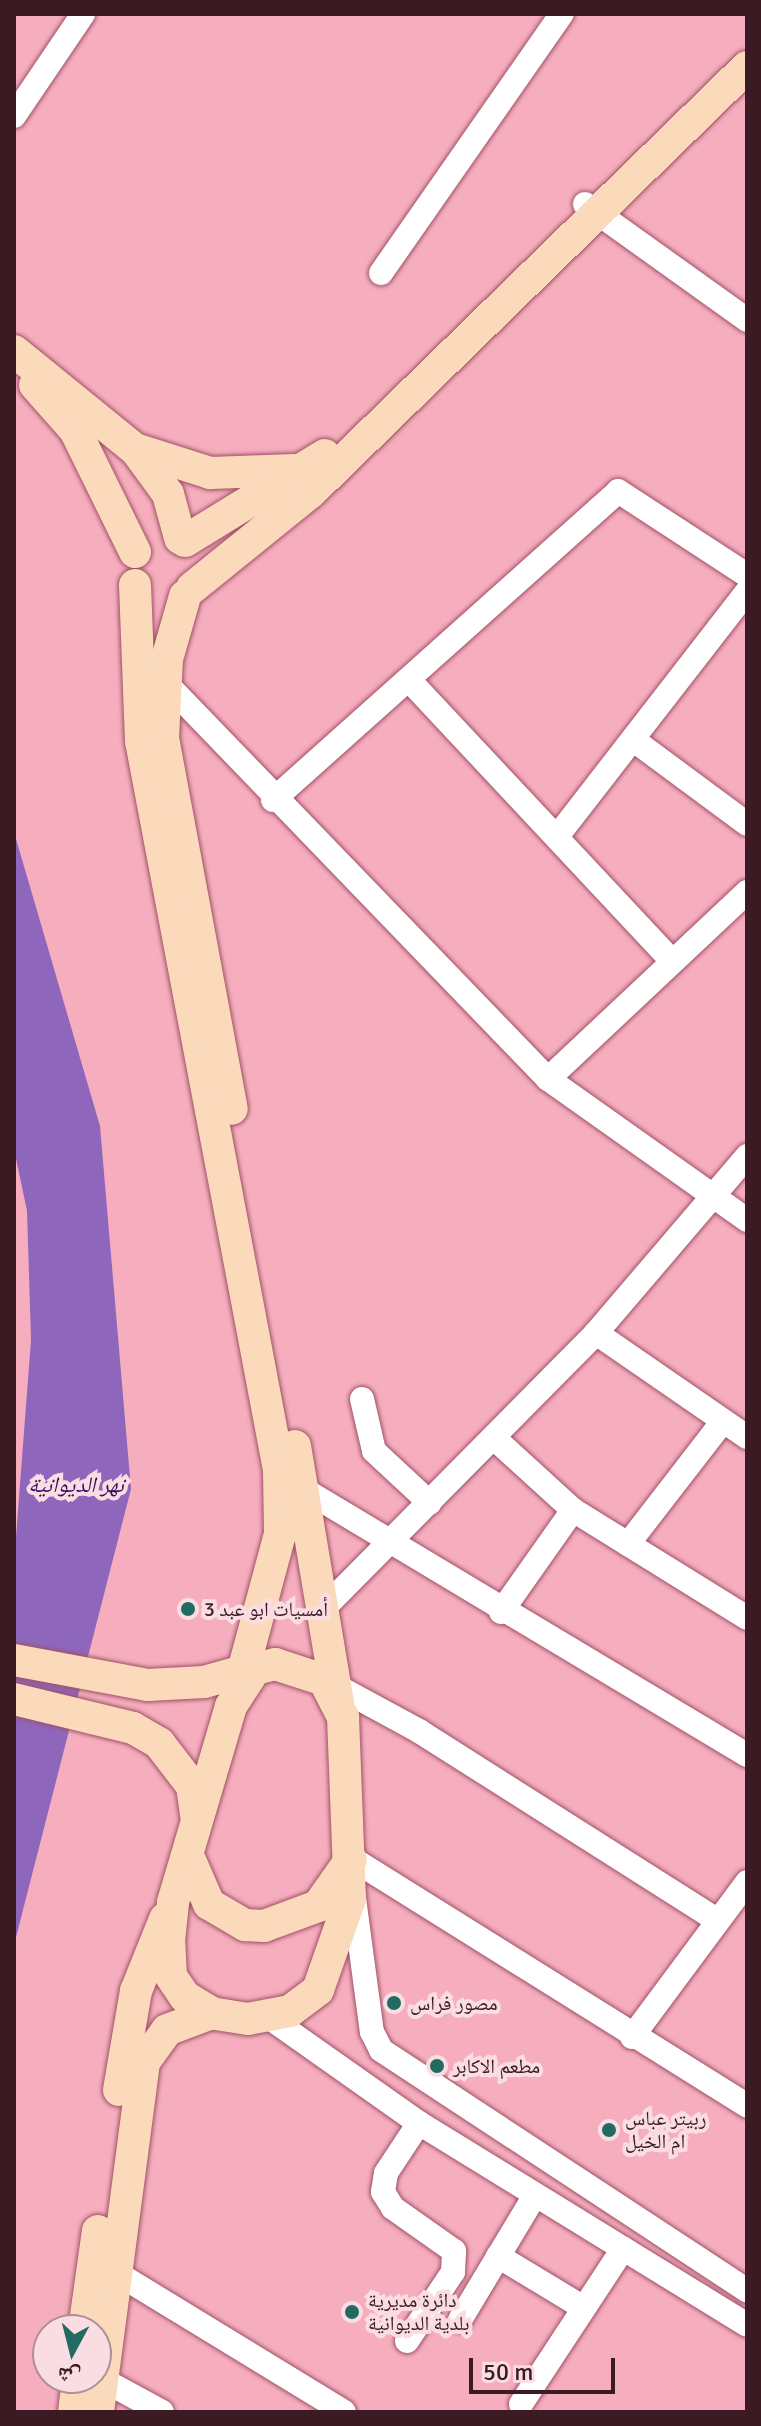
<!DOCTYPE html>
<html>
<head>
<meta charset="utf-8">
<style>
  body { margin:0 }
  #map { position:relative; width:761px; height:2426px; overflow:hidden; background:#f6aebe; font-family:Signika,"Noto Naskh Arabic",sans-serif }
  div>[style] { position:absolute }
  .water>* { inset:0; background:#8e67bd }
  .roads { filter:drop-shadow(0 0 2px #a15167) drop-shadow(0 0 2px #a15167) }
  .minor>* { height:24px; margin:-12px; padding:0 12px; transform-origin:12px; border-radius:12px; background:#fff }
  .major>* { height:32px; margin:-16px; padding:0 16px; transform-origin:16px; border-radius:16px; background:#fbdabc }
  .dots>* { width:22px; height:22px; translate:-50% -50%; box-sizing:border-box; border:4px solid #fadde3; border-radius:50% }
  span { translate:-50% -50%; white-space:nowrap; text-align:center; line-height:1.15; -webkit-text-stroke:8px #fadde3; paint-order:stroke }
  .poi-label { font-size:20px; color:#3c1a23 }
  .left { translate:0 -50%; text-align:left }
  .water-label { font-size:22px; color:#3a0d5e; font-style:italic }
  .frame { position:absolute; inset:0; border:16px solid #3c1a23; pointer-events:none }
  .north { position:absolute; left:32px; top:2314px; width:80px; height:80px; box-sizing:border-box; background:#fadde3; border:2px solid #ae8f96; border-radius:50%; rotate:187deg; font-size:22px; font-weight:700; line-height:32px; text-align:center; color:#3c1a23 }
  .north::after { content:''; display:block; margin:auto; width:28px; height:36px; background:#226b62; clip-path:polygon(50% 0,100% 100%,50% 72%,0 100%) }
  .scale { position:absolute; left:469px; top:2358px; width:146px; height:36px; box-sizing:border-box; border:4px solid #3c1a23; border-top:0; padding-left:10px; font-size:24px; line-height:28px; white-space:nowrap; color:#3c1a23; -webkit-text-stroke:6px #fadde3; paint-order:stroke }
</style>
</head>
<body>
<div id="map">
  <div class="water">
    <i style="clip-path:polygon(14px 832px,100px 1126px,131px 1489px,14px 1945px,14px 1563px,31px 1340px,27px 1211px,14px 1149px)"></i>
  </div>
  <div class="roads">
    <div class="minor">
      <i style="left:14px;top:116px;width:123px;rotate:-55.9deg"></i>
      <i style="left:585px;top:204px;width:199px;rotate:35.6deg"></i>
      <i style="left:381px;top:273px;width:316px;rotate:-55.1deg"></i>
      <i style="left:164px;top:681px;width:553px;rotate:46.03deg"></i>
      <i style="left:548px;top:1079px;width:244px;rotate:35.3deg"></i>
      <i style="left:410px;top:681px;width:382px;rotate:46.9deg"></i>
      <i style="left:635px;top:741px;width:139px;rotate:36.5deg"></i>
      <i style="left:273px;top:800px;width:463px;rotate:-41.8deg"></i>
      <i style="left:618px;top:491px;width:154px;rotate:33.1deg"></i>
      <i style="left:559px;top:834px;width:306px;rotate:-52.2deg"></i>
      <i style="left:548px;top:1079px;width:273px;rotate:-43.2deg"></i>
      <i style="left:596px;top:1333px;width:183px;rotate:34.6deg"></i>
      <i style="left:362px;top:1399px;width:53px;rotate:77deg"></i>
      <i style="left:374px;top:1451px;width:76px;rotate:42.9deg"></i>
      <i style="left:494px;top:1438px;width:107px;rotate:42.3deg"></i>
      <i style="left:573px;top:1510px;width:205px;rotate:31.8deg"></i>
      <i style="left:303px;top:1489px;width:518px;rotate:30.93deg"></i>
      <i style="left:628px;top:1544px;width:155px;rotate:-52.3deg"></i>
      <i style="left:323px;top:1609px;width:388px;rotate:-45.3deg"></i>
      <i style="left:596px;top:1333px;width:233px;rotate:-49.5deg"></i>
      <i style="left:501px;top:1612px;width:125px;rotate:-54.8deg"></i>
      <i style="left:327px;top:1681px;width:105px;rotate:28.5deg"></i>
      <i style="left:419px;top:1731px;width:353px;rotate:32.4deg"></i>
      <i style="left:351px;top:1858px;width:467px;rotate:32deg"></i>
      <i style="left:352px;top:1883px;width:150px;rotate:82.4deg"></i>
      <i style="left:372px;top:2032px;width:20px;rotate:63deg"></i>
      <i style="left:381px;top:2050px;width:438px;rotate:33.3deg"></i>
      <i style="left:270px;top:2018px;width:182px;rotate:35.2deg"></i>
      <i style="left:419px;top:2123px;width:385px;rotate:31.6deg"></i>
      <i style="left:632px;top:2037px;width:193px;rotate:-53.4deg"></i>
      <i style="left:498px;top:2256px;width:100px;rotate:31.2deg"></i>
      <i style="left:115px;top:2272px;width:268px;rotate:31.4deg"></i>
      <i style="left:460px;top:2320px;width:146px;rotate:-59deg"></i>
      <i style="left:407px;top:2341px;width:83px;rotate:-56.3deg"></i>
      <i style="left:453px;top:2272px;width:21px;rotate:-87deg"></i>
      <i style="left:454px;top:2251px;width:75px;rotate:-144.8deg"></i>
      <i style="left:393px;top:2208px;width:19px;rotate:-122deg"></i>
      <i style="left:383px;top:2192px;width:19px;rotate:-81deg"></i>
      <i style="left:386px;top:2173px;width:60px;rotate:-56.6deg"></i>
      <i style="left:96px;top:2376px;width:75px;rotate:28.6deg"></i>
      <i style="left:521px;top:2404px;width:186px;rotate:-56.7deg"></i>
    </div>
    <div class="major">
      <i style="left:14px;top:351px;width:157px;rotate:39.1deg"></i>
      <i style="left:136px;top:450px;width:54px;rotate:54deg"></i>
      <i style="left:168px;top:494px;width:46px;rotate:74.7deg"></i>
      <i style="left:35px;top:385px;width:60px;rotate:48.4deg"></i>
      <i style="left:75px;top:430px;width:136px;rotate:63.8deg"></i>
      <i style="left:138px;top:450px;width:76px;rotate:17.7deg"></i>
      <i style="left:210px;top:473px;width:85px;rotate:-2deg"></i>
      <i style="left:185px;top:541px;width:164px;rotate:-31.6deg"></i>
      <i style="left:135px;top:585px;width:156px;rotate:87.8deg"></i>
      <i style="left:141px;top:741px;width:742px;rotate:79.28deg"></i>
      <i style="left:279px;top:1470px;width:64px;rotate:89.1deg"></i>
      <i style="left:280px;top:1534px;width:165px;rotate:105.1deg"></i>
      <i style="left:192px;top:588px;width:153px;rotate:-38.9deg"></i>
      <i style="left:311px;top:492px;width:609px;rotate:-44.27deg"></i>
      <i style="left:185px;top:596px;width:66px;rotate:105.9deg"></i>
      <i style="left:167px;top:659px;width:79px;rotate:92.9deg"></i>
      <i style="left:163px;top:738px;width:377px;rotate:79.5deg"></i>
      <i style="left:295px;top:1446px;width:261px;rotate:80.5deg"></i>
      <i style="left:14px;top:1660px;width:136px;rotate:10.6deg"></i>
      <i style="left:148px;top:1685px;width:56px;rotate:-3.1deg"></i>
      <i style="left:204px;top:1682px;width:56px;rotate:-15.5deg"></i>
      <i style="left:275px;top:1664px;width:52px;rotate:18.1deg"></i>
      <i style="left:324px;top:1680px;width:42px;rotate:62.8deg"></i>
      <i style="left:343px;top:1717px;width:182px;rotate:87.8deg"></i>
      <i style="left:350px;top:1899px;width:96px;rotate:109.4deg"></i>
      <i style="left:318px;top:1990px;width:35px;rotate:143deg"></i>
      <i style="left:290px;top:2011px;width:43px;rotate:169.2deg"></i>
      <i style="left:248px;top:2019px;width:36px;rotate:-171deg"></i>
      <i style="left:212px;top:2013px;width:31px;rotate:-149deg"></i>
      <i style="left:185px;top:1997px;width:25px;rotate:-124deg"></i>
      <i style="left:171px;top:1976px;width:35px;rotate:-93deg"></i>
      <i style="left:169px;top:1941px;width:39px;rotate:-84deg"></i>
      <i style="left:173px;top:1902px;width:204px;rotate:-73.5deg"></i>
      <i style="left:231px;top:1706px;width:44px;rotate:-57deg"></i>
      <i style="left:255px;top:1669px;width:21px;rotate:-14deg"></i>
      <i style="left:14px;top:1699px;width:122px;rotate:13.7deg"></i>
      <i style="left:133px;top:1728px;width:30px;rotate:30deg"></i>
      <i style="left:159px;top:1743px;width:54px;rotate:52.5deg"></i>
      <i style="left:192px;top:1786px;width:29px;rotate:82deg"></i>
      <i style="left:190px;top:1860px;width:48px;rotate:66.6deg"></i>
      <i style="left:209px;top:1904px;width:42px;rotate:30.3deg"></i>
      <i style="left:245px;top:1925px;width:19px;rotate:3deg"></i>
      <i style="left:264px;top:1926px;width:58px;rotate:-20.3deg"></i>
      <i style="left:318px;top:1906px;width:57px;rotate:-54.9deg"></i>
      <i style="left:119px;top:2090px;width:100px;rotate:-80.3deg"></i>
      <i style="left:136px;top:1991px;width:78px;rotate:-68.1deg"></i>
      <i style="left:84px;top:2330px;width:100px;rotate:-82deg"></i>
      <i style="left:74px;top:2412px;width:34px;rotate:-83deg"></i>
      <i style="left:98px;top:2412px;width:353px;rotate:-82.5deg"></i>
      <i style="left:144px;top:2062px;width:39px;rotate:-54deg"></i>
      <i style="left:167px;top:2030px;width:48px;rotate:-20.7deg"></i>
    </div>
  </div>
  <div class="dots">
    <i style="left:188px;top:1609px;background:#226b62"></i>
    <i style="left:394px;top:2003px;background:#226b62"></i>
    <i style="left:437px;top:2066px;background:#226b62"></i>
    <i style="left:609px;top:2130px;background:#226b62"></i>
    <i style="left:352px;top:2312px;background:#226b62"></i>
  </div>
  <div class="poi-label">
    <span class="left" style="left:204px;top:1609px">أمسيات ابو عبد 3</span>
    <span class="left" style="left:410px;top:2003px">مصور فراس</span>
    <span class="left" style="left:453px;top:2066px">مطعم الاكابر</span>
    <span class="left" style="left:625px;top:2130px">ربيتر عباس<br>ام الخيل</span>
    <span class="left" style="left:368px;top:2312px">دائرة مديرية<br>بلدية الديوانية</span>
  </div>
  <div class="water-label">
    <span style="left:76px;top:1485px">نهر الديوانية</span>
  </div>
  <div class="frame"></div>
  <div class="north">ش</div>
  <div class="scale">50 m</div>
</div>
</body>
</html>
